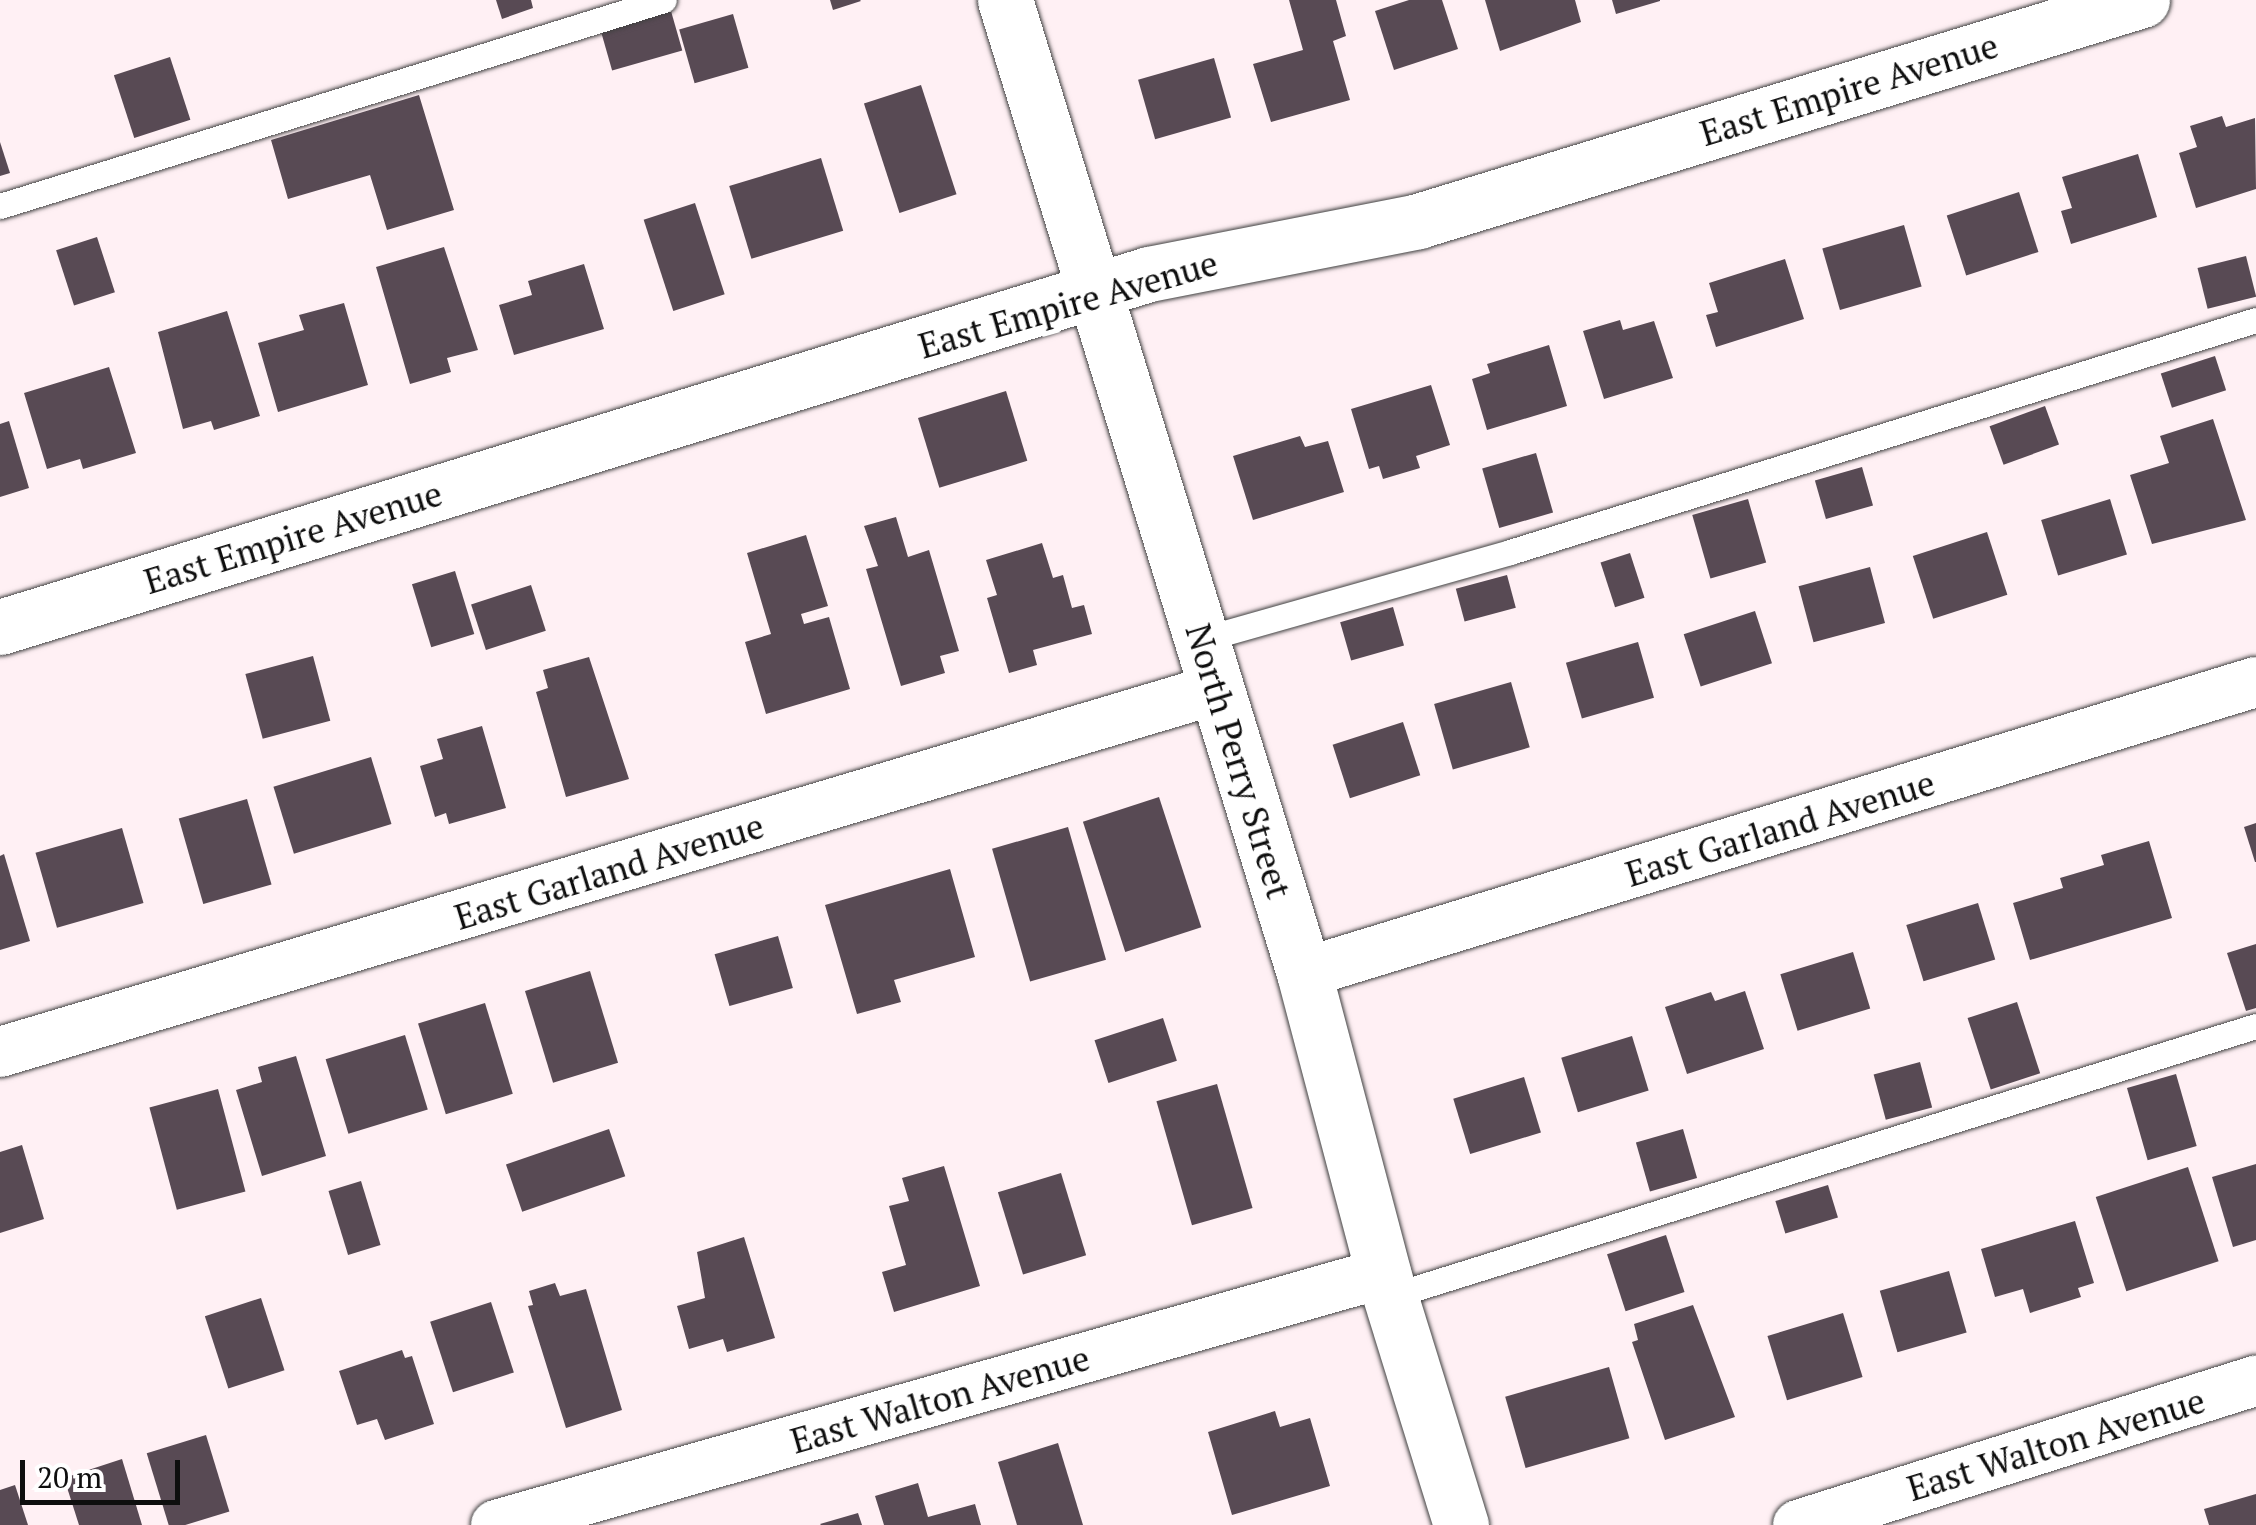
<!DOCTYPE html>
<html>
<head>
<meta charset="utf-8">
<style>
  body { margin:0 }
  #map { position:relative; width:2256px; height:1525px; overflow:hidden; background:#fff0f4; font-family:"PT Serif",serif }
  div>[style] { position:absolute }
  .building>* { inset:0; background:#584a54; transform-origin:0 0 }
  .roads { filter:drop-shadow(0 0 2px #414141) drop-shadow(0 0 2px #414141) }
  .service>* { height:25px; margin:-12.5px; padding:0 12.5px; transform-origin:12.5px; border-radius:12.5px; background:#fff }
  .minor>* { height:50px; margin:-25px; padding:0 25px; transform-origin:25px; border-radius:25px; background:#fff }
  .tertiary>* { height:55px; margin:-27.5px; padding:0 27.5px; transform-origin:27.5px; border-radius:27.5px; background:#fff }
  span { translate:-50% -50%; white-space:nowrap; text-align:center; line-height:1.15; -webkit-text-stroke:10px #fff; paint-order:stroke }
  .street-label { font-size:35px; color:#0e0e0e }
  .scale { position:absolute; left:20px; top:1460px; width:160px; height:45px; box-sizing:border-box; border:5px solid #0e0e0e; border-top:0; padding-left:12px; font-size:30px; line-height:35px; white-space:nowrap; color:#0e0e0e; -webkit-text-stroke:8px #fff; paint-order:stroke }
</style>
</head>
<body>
<div id="map">
  <div class="building">
    <i style="clip-path:polygon(496px 0,531px 0,533px 8px,502px 19px)"></i>
    <i style="clip-path:polygon(830px 0,860px 0,861px 1px,833px 10px)"></i>
    <i style="clip-path:polygon(1289px 0,1336px 0,1346px 36px,1333px 41px,1350px 100px,1271px 122px,1253px 64px,1303px 50px)"></i>
    <i style="clip-path:polygon(1409px 0,1442px 0,1458px 49px,1394px 70px,1375px 11px)"></i>
    <i style="clip-path:polygon(1485px 0,1575px 0,1581px 22px,1500px 51px)"></i>
    <i style="clip-path:polygon(1612px 0,1660px 0,1660px 1px,1616px 14px)"></i>
    <i style="left:671px;top:11px;width:41px;height:73px;rotate:74deg"></i>
    <i style="left:733px;top:14px;width:56px;height:56px;rotate:74deg"></i>
    <i style="left:170px;top:57px;width:66px;height:59px;rotate:72deg"></i>
    <i style="left:1214px;top:58px;width:62px;height:79px;rotate:74deg"></i>
    <i style="left:921px;top:85px;width:115px;height:60px;rotate:72deg"></i>
    <i style="clip-path:polygon(419px 95px,454px 210px,387px 230px,370px 175px,288px 199px,271px 140px)"></i>
    <i style="clip-path:polygon(2222px 116px,2226px 127px,2255px 118px,2256px 189px,2196px 208px,2179px 153px,2197px 147px,2190px 126px)"></i>
    <i style="clip-path:polygon(0 142px,10px 173px,0 176px)"></i>
    <i style="clip-path:polygon(2138px 154px,2157px 217px,2071px 244px,2061px 211px,2072px 208px,2062px 177px)"></i>
    <i style="left:821px;top:158px;width:76px;height:96px;rotate:73deg"></i>
    <i style="left:2019px;top:192px;width:63px;height:76px;rotate:72deg"></i>
    <i style="left:695px;top:203px;width:96px;height:54px;rotate:72deg"></i>
    <i style="left:1904px;top:225px;width:64px;height:85px;rotate:74deg"></i>
    <i style="left:97px;top:237px;width:58px;height:43px;rotate:72deg"></i>
    <i style="clip-path:polygon(444px 247px,478px 350px,447px 358px,451px 372px,410px 384px,376px 267px)"></i>
    <i style="left:2246px;top:256px;width:42px;height:50px;rotate:76deg"></i>
    <i style="clip-path:polygon(1785px 259px,1804px 319px,1716px 347px,1706px 315px,1718px 312px,1709px 283px)"></i>
    <i style="clip-path:polygon(584px 264px,604px 329px,514px 355px,499px 305px,532px 295px,528px 281px)"></i>
    <i style="clip-path:polygon(344px 303px,368px 385px,278px 412px,258px 343px,304px 330px,299px 315px)"></i>
    <i style="clip-path:polygon(227px 311px,260px 416px,214px 430px,211px 421px,183px 429px,158px 332px)"></i>
    <i style="clip-path:polygon(1620px 320px,1623px 330px,1654px 321px,1673px 378px,1604px 399px,1583px 331px)"></i>
    <i style="clip-path:polygon(1549px 345px,1567px 406px,1487px 430px,1472px 379px,1490px 373px,1487px 364px)"></i>
    <i style="left:2215px;top:356px;width:36px;height:57px;rotate:72deg"></i>
    <i style="clip-path:polygon(109px 367px,136px 453px,83px 469px,80px 459px,47px 469px,24px 393px)"></i>
    <i style="clip-path:polygon(1431px 385px,1450px 445px,1416px 456px,1420px 468px,1383px 479px,1379px 466px,1369px 469px,1351px 409px)"></i>
    <i style="left:1006px;top:391px;width:73px;height:92px;rotate:73deg"></i>
    <i style="left:2045px;top:406px;width:41px;height:59px;rotate:70deg"></i>
    <i style="clip-path:polygon(2213px 419px,2246px 520px,2152px 544px,2130px 475px,2169px 463px,2160px 436px)"></i>
    <i style="clip-path:polygon(9px 421px,29px 488px,0 497px,0 424px)"></i>
    <i style="clip-path:polygon(1300px 436px,1305px 447px,1328px 441px,1344px 492px,1253px 520px,1233px 456px)"></i>
    <i style="left:1536px;top:453px;width:62px;height:56px;rotate:74deg"></i>
    <i style="left:1862px;top:467px;width:40px;height:49px;rotate:74deg"></i>
    <i style="left:1748px;top:499px;width:66px;height:58px;rotate:74deg"></i>
    <i style="left:2110px;top:499px;width:58px;height:72px;rotate:73deg"></i>
    <i style="clip-path:polygon(896px 517px,908px 557px,929px 550px,959px 651px,940px 656px,945px 673px,901px 686px,866px 569px,878px 566px,864px 526px)"></i>
    <i style="left:1987px;top:532px;width:66px;height:78px;rotate:72deg"></i>
    <i style="clip-path:polygon(806px 535px,828px 606px,801px 614px,804px 624px,829px 617px,850px 689px,766px 714px,745px 642px,771px 634px,747px 553px)"></i>
    <i style="clip-path:polygon(1042px 543px,1053px 578px,1063px 575px,1072px 608px,1084px 605px,1092px 634px,1033px 650px,1037px 665px,1009px 673px,987px 598px,997px 595px,986px 560px)"></i>
    <i style="left:1630px;top:553px;width:47px;height:31px;rotate:72deg"></i>
    <i style="left:1870px;top:567px;width:58px;height:74px;rotate:75deg"></i>
    <i style="left:455px;top:571px;width:66px;height:45px;rotate:73deg"></i>
    <i style="left:1507px;top:575px;width:34px;height:53px;rotate:75deg"></i>
    <i style="left:531px;top:585px;width:48px;height:63px;rotate:72deg"></i>
    <i style="left:1393px;top:607px;width:40px;height:55px;rotate:74deg"></i>
    <i style="left:1755px;top:611px;width:55px;height:75px;rotate:72deg"></i>
    <i style="left:1638px;top:642px;width:58px;height:75px;rotate:74deg"></i>
    <i style="left:313px;top:656px;width:67px;height:70px;rotate:75deg"></i>
    <i style="clip-path:polygon(589px 657px,629px 779px,566px 797px,536px 692px,548px 688px,543px 670px)"></i>
    <i style="left:1511px;top:682px;width:68px;height:80px;rotate:74deg"></i>
    <i style="left:1403px;top:722px;width:56px;height:74px;rotate:72deg"></i>
    <i style="clip-path:polygon(482px 726px,506px 808px,449px 824px,446px 813px,435px 817px,420px 766px,443px 759px,437px 739px)"></i>
    <i style="left:371px;top:757px;width:70px;height:102px;rotate:73deg"></i>
    <i style="left:1159px;top:797px;width:137px;height:80px;rotate:72deg"></i>
    <i style="left:247px;top:799px;width:89px;height:71px;rotate:74deg"></i>
    <i style="clip-path:polygon(2256px 823px,2256px 862px,2255px 862px,2244px 827px)"></i>
    <i style="left:1068px;top:827px;width:138px;height:79px;rotate:74deg"></i>
    <i style="left:122px;top:828px;width:78px;height:90px;rotate:74deg"></i>
    <i style="clip-path:polygon(2149px 841px,2172px 918px,2030px 960px,2013px 903px,2063px 888px,2060px 878px,2104px 865px,2101px 855px)"></i>
    <i style="clip-path:polygon(4px 854px,30px 941px,0 950px,0 856px)"></i>
    <i style="clip-path:polygon(950px 869px,975px 957px,894px 980px,901px 1002px,857px 1014px,825px 905px)"></i>
    <i style="left:1978px;top:903px;width:59px;height:75px;rotate:73deg"></i>
    <i style="left:778px;top:936px;width:54px;height:66px;rotate:74deg"></i>
    <i style="clip-path:polygon(2256px 944px,2256px 1008px,2246px 1011px,2227px 953px)"></i>
    <i style="left:1853px;top:952px;width:59px;height:76px;rotate:73deg"></i>
    <i style="left:590px;top:971px;width:96px;height:68px;rotate:73deg"></i>
    <i style="clip-path:polygon(1745px 991px,1764px 1049px,1687px 1074px,1665px 1007px,1711px 992px,1715px 1001px)"></i>
    <i style="left:2017px;top:1002px;width:75px;height:52px;rotate:72deg"></i>
    <i style="left:485px;top:1003px;width:95px;height:70px;rotate:73deg"></i>
    <i style="left:1163px;top:1018px;width:45px;height:72px;rotate:72deg"></i>
    <i style="left:405px;top:1035px;width:78px;height:83px;rotate:73deg"></i>
    <i style="left:1632px;top:1036px;width:57px;height:74px;rotate:73deg"></i>
    <i style="clip-path:polygon(296px 1056px,326px 1156px,262px 1176px,236px 1090px,262px 1082px,258px 1067px)"></i>
    <i style="left:1920px;top:1062px;width:47px;height:48px;rotate:75deg"></i>
    <i style="left:2176px;top:1074px;width:75px;height:51px;rotate:74deg"></i>
    <i style="left:1524px;top:1077px;width:58px;height:74px;rotate:73deg"></i>
    <i style="left:1217px;top:1084px;width:129px;height:63px;rotate:74deg"></i>
    <i style="left:218px;top:1089px;width:106px;height:71px;rotate:75deg"></i>
    <i style="left:609px;top:1129px;width:50px;height:109px;rotate:71deg"></i>
    <i style="left:1683px;top:1129px;width:51px;height:49px;rotate:74deg"></i>
    <i style="clip-path:polygon(22px 1145px,44px 1219px,0 1233px,0 1152px)"></i>
    <i style="clip-path:polygon(2256px 1164px,2256px 1240px,2233px 1247px,2212px 1177px)"></i>
    <i style="clip-path:polygon(944px 1166px,980px 1286px,894px 1312px,882px 1272px,906px 1265px,889px 1206px,909px 1201px,902px 1178px)"></i>
    <i style="left:2188px;top:1167px;width:99px;height:97px;rotate:72deg"></i>
    <i style="left:1061px;top:1173px;width:86px;height:66px;rotate:73deg"></i>
    <i style="left:361px;top:1181px;width:67px;height:34px;rotate:73deg"></i>
    <i style="left:1828px;top:1185px;width:34px;height:55px;rotate:73deg"></i>
    <i style="clip-path:polygon(2075px 1221px,2094px 1283px,2078px 1288px,2081px 1297px,2030px 1313px,2023px 1289px,1995px 1297px,1981px 1249px)"></i>
    <i style="left:1666px;top:1235px;width:60px;height:62px;rotate:72deg"></i>
    <i style="clip-path:polygon(744px 1237px,775px 1338px,727px 1352px,723px 1339px,689px 1349px,677px 1306px,705px 1298px,697px 1252px)"></i>
    <i style="left:1949px;top:1271px;width:64px;height:72px;rotate:74deg"></i>
    <i style="clip-path:polygon(555px 1283px,560px 1296px,586px 1289px,622px 1410px,566px 1428px,528px 1306px,533px 1305px,529px 1291px)"></i>
    <i style="left:261px;top:1298px;width:76px;height:59px;rotate:72deg"></i>
    <i style="left:491px;top:1302px;width:74px;height:64px;rotate:72deg"></i>
    <i style="clip-path:polygon(1693px 1305px,1735px 1417px,1665px 1440px,1632px 1342px,1638px 1340px,1634px 1324px)"></i>
    <i style="left:1843px;top:1313px;width:67px;height:79px;rotate:73deg"></i>
    <i style="clip-path:polygon(402px 1350px,405px 1358px,412px 1356px,434px 1424px,385px 1440px,377px 1419px,357px 1425px,339px 1371px)"></i>
    <i style="left:1609px;top:1367px;width:74px;height:108px;rotate:74deg"></i>
    <i style="clip-path:polygon(1275px 1411px,1280px 1427px,1310px 1418px,1330px 1486px,1232px 1515px,1208px 1432px)"></i>
    <i style="left:206px;top:1435px;width:80px;height:62px;rotate:73deg"></i>
    <i style="clip-path:polygon(1058px 1443px,1083px 1525px,1017px 1525px,998px 1462px)"></i>
    <i style="clip-path:polygon(122px 1459px,142px 1525px,79px 1525px,64px 1478px)"></i>
    <i style="clip-path:polygon(918px 1483px,928px 1517px,975px 1504px,981px 1525px,884px 1525px,875px 1496px)"></i>
    <i style="clip-path:polygon(15px 1485px,28px 1525px,0 1525px,0 1490px)"></i>
    <i style="clip-path:polygon(2256px 1494px,2256px 1525px,2209px 1525px,2204px 1509px)"></i>
    <i style="clip-path:polygon(858px 1513px,862px 1525px,821px 1525px,820px 1524px)"></i>
  </div>
  <div class="roads">
    <div class="service">
      <i style="left:0;top:206px;width:695px;rotate:-17.24deg"></i>
      <i style="left:1203px;top:639px;width:319px;rotate:-15.8deg"></i>
      <i style="left:1510px;top:552px;width:781px;rotate:-17.28deg"></i>
      <i style="left:1391px;top:1296px;width:906px;rotate:-17.34deg"></i>
    </div>
    <div class="minor">
      <i style="left:1304px;top:973px;width:995px;rotate:-17deg"></i>
      <i style="left:0;top:1052px;width:1270px;rotate:-16.61deg"></i>
      <i style="left:496px;top:1525px;width:922px;rotate:-15.86deg"></i>
      <i style="left:1798px;top:1525px;width:480px;rotate:-17.5deg"></i>
    </div>
    <div class="tertiary">
      <i style="left:1005px;top:0;width:1018px;rotate:72.92deg"></i>
      <i style="left:1304px;top:973px;width:310px;rotate:75.2deg"></i>
      <i style="left:1383px;top:1273px;width:264px;rotate:72.8deg"></i>
      <i style="left:0;top:627px;width:1202px;rotate:-17.08deg"></i>
      <i style="left:1149px;top:274px;width:274px;rotate:-11.1deg"></i>
      <i style="left:1418px;top:221px;width:757px;rotate:-16.97deg"></i>
    </div>
  </div>
  <div class="street-label">
    <span style="left:1849px;top:89px;rotate:-17deg">East Empire Avenue</span>
    <span style="left:1068px;top:304px;rotate:-16deg">East Empire Avenue</span>
    <span style="left:293px;top:537px;rotate:-17deg">East Empire Avenue</span>
    <span style="left:1239px;top:761px;rotate:73deg">North Perry Street</span>
    <span style="left:1780px;top:828px;rotate:-17deg">East Garland Avenue</span>
    <span style="left:609px;top:871px;rotate:-17deg">East Garland Avenue</span>
    <span style="left:940px;top:1399px;rotate:-16deg">East Walton Avenue</span>
    <span style="left:2056px;top:1444px;rotate:-17deg">East Walton Avenue</span>
  </div>
  <div class="scale">20 m</div>
</div>
</body>
</html>
